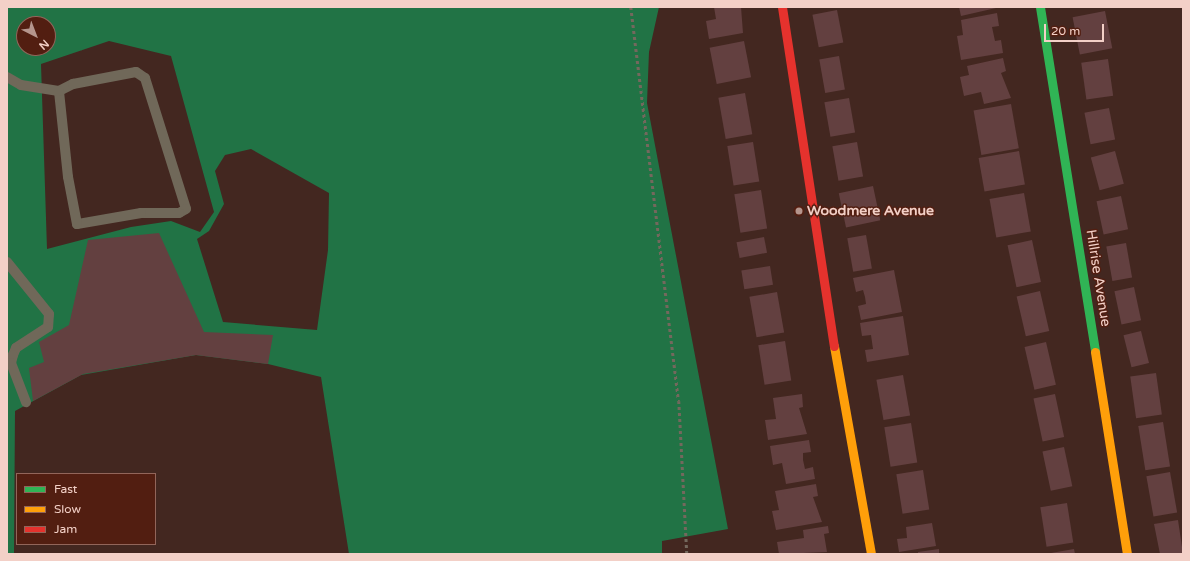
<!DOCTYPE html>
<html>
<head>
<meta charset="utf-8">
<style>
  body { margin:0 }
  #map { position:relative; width:1190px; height:561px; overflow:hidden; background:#432720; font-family:"Varela Round",sans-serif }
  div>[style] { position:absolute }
  .forest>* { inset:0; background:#217345 }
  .building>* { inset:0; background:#634040; transform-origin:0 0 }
  .path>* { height:2.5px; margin-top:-1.25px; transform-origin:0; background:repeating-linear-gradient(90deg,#74685d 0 3px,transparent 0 6px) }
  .lane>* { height:10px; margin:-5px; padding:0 5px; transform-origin:5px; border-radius:5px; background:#706859 }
  .fast>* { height:9px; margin:-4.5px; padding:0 4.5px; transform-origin:4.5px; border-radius:4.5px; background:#30b455 }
  .slow>* { height:9px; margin:-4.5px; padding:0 4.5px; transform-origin:4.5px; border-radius:4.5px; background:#ff9f0a }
  .jam>* { height:9px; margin:-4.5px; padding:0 4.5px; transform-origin:4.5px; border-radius:4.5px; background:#e5322d }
  .dots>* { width:11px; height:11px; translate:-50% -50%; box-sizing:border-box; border:2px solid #521e11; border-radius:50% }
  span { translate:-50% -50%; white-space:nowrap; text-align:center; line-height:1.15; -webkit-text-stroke:3px #521e11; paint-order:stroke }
  .poi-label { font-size:14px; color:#f3d0c7; font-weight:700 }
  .left { translate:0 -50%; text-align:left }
  .street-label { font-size:14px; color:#f3d0c7 }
  .frame { position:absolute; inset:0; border:8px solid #f3d0c7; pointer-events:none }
  .legend { position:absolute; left:16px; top:473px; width:140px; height:72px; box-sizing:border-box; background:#521e11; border:1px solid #92655a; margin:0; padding:5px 7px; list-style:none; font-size:12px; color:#f3d0c7 }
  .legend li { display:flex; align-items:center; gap:8px; height:20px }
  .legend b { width:20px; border:1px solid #92655a }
  .north { position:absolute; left:16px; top:16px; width:40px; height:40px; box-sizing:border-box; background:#521e11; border:1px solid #92655a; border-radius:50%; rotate:138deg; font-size:11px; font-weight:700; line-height:16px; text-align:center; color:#f3d0c7 }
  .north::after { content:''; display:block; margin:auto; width:14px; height:18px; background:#b5958d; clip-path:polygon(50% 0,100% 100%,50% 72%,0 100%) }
  .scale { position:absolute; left:1044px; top:24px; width:60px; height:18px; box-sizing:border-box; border:2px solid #f3d0c7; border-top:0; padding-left:5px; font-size:12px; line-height:14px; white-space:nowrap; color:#f3d0c7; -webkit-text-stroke:3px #521e11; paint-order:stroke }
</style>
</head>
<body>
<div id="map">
  <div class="forest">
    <i style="clip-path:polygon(evenodd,7px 7px,659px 7px,649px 52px,647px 103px,728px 529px,662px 541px,662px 554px,349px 554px,321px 377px,268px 364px,196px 355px,81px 375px,15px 411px,14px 554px,7px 554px,7px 7px,24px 24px,48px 24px,48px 48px,24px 48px,24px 24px,7px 7px,109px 41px,171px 56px,214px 212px,200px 232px,171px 221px,131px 227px,47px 249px,41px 64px,109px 41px,7px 7px,251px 149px,329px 193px,328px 250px,317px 330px,223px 322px,197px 239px,209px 231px,224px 204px,215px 171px,225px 155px,251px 149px)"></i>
  </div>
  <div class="building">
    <i style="clip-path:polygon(714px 7px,741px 7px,743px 33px,709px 39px,706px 21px,716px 19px)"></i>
    <i style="clip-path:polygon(959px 7px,996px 7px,996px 8px,961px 16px)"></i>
    <i style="left:837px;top:10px;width:33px;height:25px;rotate:79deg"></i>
    <i style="left:1105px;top:11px;width:38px;height:33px;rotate:79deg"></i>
    <i style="clip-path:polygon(997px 13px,999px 26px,992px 27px,995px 41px,1001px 40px,1003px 53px,961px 60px,957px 36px,963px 35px,961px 20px)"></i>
    <i style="left:744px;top:41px;width:37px;height:35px;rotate:79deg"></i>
    <i style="left:839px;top:56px;width:34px;height:20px;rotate:80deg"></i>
    <i style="clip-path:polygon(1003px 58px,1006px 71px,1001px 73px,1011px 98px,984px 104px,981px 92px,964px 96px,960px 77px,969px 75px,967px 66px)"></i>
    <i style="left:1108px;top:59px;width:37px;height:27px;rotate:82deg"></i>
    <i style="left:745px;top:93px;width:42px;height:27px;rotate:80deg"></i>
    <i style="left:849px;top:98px;width:35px;height:25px;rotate:80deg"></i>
    <i style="left:1011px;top:104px;width:45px;height:38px;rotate:80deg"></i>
    <i style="left:1109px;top:108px;width:32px;height:25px;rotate:79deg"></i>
    <i style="left:753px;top:142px;width:40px;height:26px;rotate:81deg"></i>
    <i style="left:857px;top:142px;width:35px;height:25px;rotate:80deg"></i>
    <i style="left:1019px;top:151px;width:34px;height:41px;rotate:80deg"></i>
    <i style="left:1115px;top:151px;width:34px;height:25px;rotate:75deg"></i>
    <i style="left:873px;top:186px;width:35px;height:35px;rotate:78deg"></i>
    <i style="left:761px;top:190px;width:39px;height:27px;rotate:81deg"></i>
    <i style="left:1024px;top:193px;width:39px;height:35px;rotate:80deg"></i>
    <i style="left:1121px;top:196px;width:34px;height:25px;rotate:78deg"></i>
    <i style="clip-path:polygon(159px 233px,204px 332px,273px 335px,268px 364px,196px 355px,83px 374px,33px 401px,29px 368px,44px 362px,39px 342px,69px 325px,88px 240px)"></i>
    <i style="left:866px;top:235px;width:34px;height:19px;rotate:80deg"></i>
    <i style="left:764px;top:237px;width:16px;height:28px;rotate:79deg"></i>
    <i style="left:1032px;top:240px;width:43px;height:25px;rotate:78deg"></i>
    <i style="left:1126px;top:243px;width:35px;height:20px;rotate:80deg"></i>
    <i style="left:770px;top:266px;width:19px;height:29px;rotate:81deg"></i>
    <i style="clip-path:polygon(894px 270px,902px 312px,861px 320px,858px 306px,866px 304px,865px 297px,863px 290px,856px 292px,853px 278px)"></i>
    <i style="left:1134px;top:287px;width:34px;height:20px;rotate:78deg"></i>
    <i style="left:1040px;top:291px;width:41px;height:24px;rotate:77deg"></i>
    <i style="left:777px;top:292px;width:41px;height:28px;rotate:80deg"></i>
    <i style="clip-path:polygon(903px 316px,909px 355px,867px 362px,865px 350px,873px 349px,871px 335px,862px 336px,860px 323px)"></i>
    <i style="left:1141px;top:331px;width:33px;height:18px;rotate:76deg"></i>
    <i style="left:785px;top:341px;width:40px;height:27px;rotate:81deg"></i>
    <i style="left:1046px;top:342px;width:44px;height:22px;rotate:77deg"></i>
    <i style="left:1156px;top:373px;width:42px;height:26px;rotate:82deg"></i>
    <i style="left:903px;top:375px;width:41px;height:27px;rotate:80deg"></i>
    <i style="clip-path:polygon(802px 394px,803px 407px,799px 408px,807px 434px,768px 440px,765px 420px,776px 419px,773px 398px)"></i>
    <i style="left:1055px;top:394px;width:44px;height:22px;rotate:78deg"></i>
    <i style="left:1163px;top:422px;width:45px;height:25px;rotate:81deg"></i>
    <i style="left:911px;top:423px;width:40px;height:27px;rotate:81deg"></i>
    <i style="clip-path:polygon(809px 440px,811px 452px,803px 453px,803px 460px,805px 469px,813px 467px,815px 479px,786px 484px,782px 463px,773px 465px,770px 446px)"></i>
    <i style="left:1064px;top:447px;width:40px;height:22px;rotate:78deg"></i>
    <i style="left:923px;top:470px;width:40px;height:27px;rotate:81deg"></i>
    <i style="left:1170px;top:472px;width:41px;height:24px;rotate:80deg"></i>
    <i style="clip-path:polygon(816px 484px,818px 496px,813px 497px,822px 522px,776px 530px,772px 511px,779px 510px,775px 491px)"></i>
    <i style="left:1067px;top:503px;width:40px;height:27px;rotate:81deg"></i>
    <i style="clip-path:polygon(1178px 520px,1183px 554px,1160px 554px,1154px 524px)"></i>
    <i style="clip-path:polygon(932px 523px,936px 546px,899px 552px,897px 539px,907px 538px,906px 527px)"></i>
    <i style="clip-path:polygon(828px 526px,829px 533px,824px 534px,827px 552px,779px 554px,777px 542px,804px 538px,803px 530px)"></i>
    <i style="clip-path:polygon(939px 549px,939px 554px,918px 554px,918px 552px)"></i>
    <i style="clip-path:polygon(1074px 549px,1075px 554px,1051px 554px,1051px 553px)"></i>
  </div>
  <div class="path">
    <i style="left:631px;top:7px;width:397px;rotate:83.1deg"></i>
    <i style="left:679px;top:401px;width:153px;rotate:87deg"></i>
  </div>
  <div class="lane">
    <i style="left:136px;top:72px;width:11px;rotate:34deg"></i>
    <i style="left:145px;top:78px;width:137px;rotate:72.6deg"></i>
    <i style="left:186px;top:209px;width:8px;rotate:150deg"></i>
    <i style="left:179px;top:213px;width:38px;rotate:180deg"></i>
    <i style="left:141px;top:213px;width:65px;rotate:170.2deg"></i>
    <i style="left:77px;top:224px;width:48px;rotate:-100.8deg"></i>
    <i style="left:68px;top:177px;width:86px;rotate:-96deg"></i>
    <i style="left:59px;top:91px;width:16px;rotate:-27deg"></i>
    <i style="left:73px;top:84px;width:64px;rotate:-10.8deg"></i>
    <i style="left:7px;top:77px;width:16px;rotate:30deg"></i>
    <i style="left:21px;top:85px;width:38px;rotate:9deg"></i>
    <i style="left:7px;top:262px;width:67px;rotate:51.1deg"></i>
    <i style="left:49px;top:314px;width:13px;rotate:94deg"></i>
    <i style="left:48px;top:327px;width:38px;rotate:147deg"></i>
    <i style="left:16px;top:348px;width:8px;rotate:113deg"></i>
    <i style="left:13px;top:355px;width:8px;rotate:104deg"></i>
    <i style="left:11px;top:363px;width:42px;rotate:69deg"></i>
  </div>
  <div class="fast">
    <i style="left:1040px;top:7px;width:349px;rotate:80.9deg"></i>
  </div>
  <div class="slow">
    <i style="left:834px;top:346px;width:211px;rotate:79.9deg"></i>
    <i style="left:1095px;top:352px;width:205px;rotate:81deg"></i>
  </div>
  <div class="jam">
    <i style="left:782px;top:7px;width:343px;rotate:81.3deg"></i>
  </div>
  <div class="dots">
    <i style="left:799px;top:211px;background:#b5958d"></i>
  </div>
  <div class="poi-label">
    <span class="left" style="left:807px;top:211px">Woodmere Avenue</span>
  </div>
  <div class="street-label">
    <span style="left:1098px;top:278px;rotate:81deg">Hillrise Avenue</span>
  </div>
  <div class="frame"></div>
  <ul class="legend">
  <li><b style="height:5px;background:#30b455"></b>Fast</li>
  <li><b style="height:5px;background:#ff9f0a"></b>Slow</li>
  <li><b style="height:5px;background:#e5322d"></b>Jam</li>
  </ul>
  <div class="north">N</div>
  <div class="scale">20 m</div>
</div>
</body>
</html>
